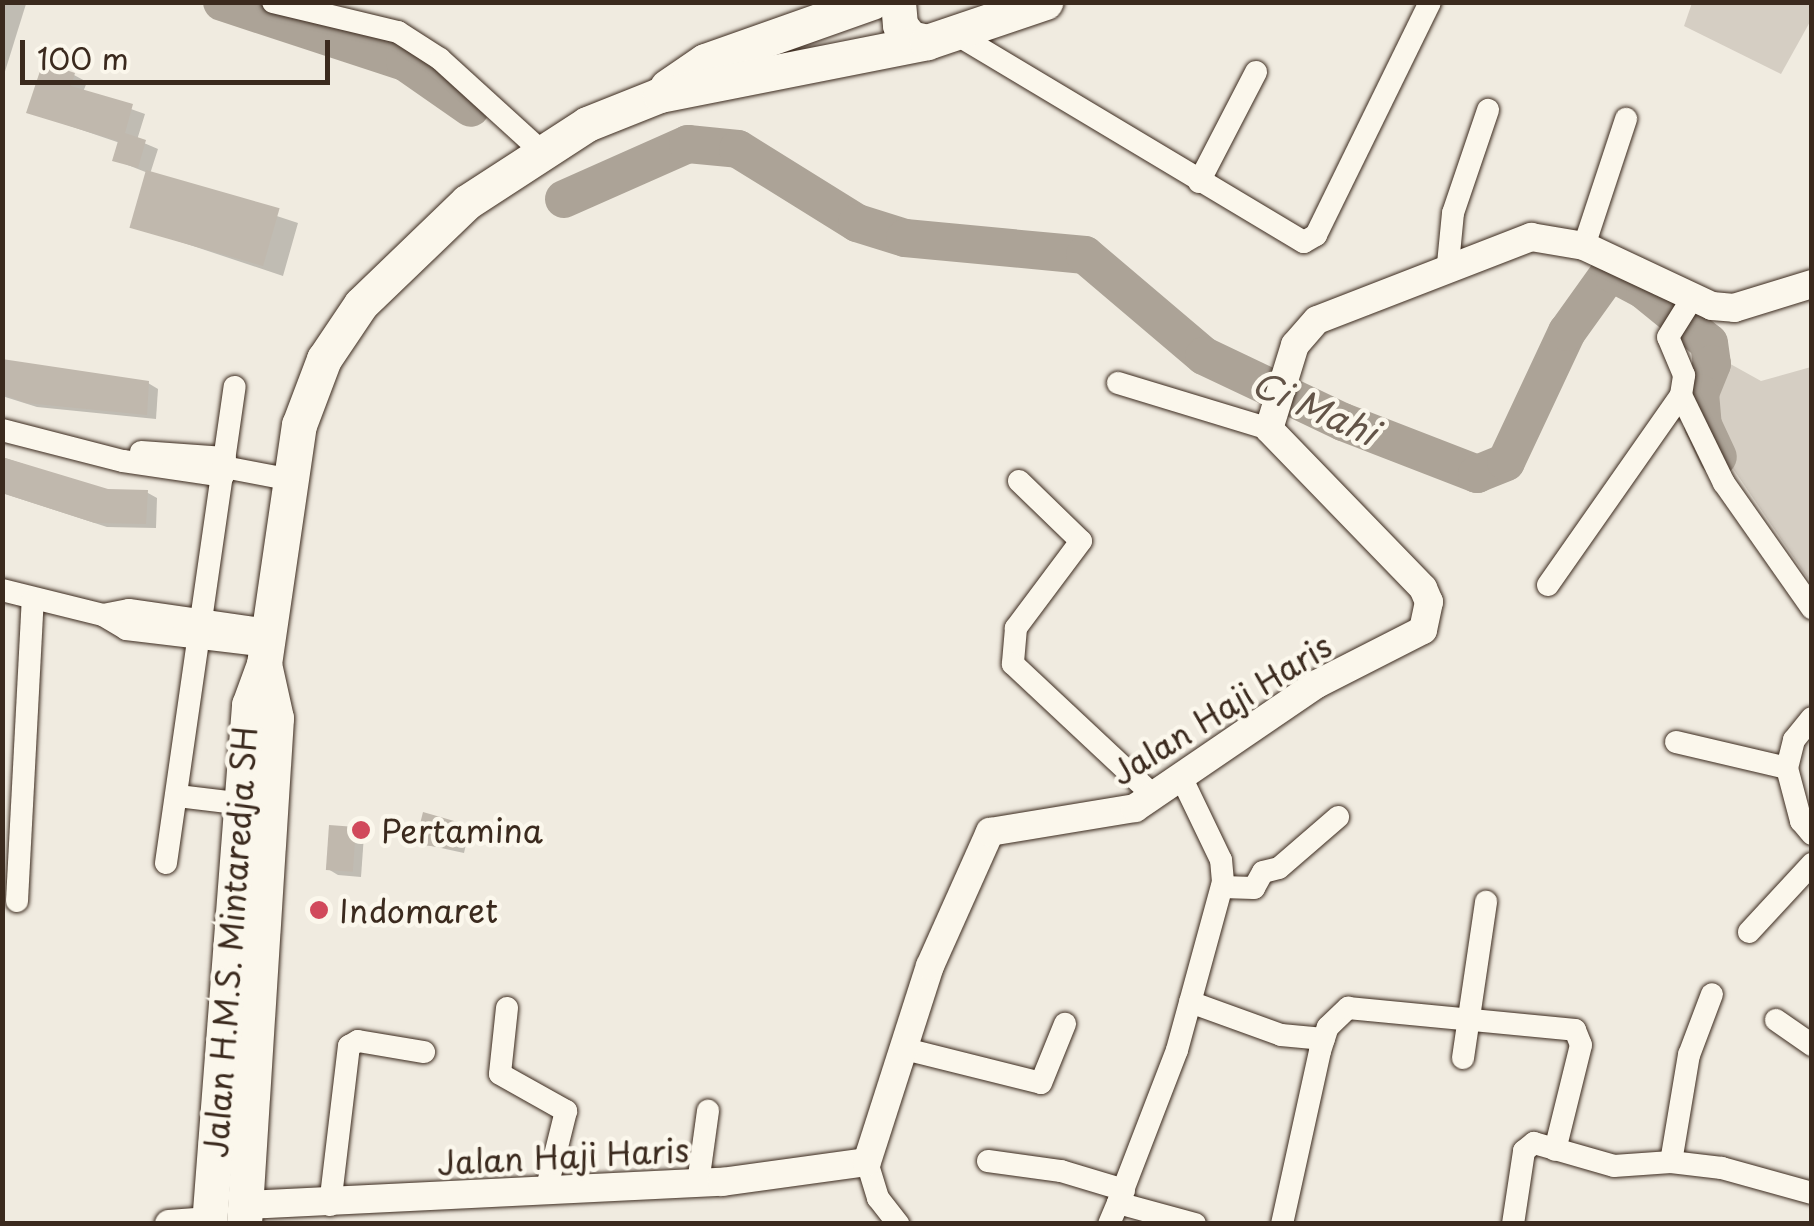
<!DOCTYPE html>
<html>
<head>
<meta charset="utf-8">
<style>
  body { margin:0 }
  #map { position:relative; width:1814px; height:1226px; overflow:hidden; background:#f0ebe0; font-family:"Playpen Sans",sans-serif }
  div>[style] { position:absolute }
  .green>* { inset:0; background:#d5cec3 }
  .shadow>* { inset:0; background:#0003 }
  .river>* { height:38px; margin:-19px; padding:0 19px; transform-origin:19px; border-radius:19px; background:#aca397 }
  .building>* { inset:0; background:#c0b8ad; transform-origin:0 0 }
  .roads { filter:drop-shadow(0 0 2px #3b2a1e) drop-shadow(0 0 2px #3b2a1e) }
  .minor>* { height:22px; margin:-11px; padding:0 11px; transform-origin:11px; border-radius:11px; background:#fbf7ec }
  .tertiary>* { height:28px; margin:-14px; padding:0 14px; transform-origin:14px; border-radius:14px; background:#fbf7ec }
  .primary>* { height:35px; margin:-17.5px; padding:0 17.5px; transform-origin:17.5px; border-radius:17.5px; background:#fbf7ec }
  .dots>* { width:28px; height:28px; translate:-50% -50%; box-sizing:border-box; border:5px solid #fbf7ec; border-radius:50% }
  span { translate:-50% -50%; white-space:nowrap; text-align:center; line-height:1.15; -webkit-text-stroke:9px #fbf7ec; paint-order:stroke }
  .street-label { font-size:32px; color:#3b2a1e }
  .poi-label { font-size:32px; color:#3b2a1e }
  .left { translate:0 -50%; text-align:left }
  .water-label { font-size:35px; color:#635448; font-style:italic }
  .frame { position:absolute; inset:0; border:5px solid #3b2a1e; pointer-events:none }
  .scale { position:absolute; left:20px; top:40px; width:310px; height:45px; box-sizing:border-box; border:5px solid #3b2a1e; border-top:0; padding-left:12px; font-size:30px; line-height:35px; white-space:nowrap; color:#3b2a1e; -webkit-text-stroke:8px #fbf7ec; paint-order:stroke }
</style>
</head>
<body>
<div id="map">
  <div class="green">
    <i style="clip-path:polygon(1692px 3px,1811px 3px,1811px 20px,1781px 74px,1684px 26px)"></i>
    <i style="clip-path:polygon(1725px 361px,1761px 381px,1811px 367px,1811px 583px,1725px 457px,1709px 403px,1709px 383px)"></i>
  </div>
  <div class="shadow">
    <i style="clip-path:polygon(2px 2px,26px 4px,2px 81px)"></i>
    <i style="clip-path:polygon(74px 75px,87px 82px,83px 92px,145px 114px,137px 140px,158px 149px,150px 174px,298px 223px,283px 276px,133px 226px,148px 173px,115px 160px,120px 143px,29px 112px)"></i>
    <i style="clip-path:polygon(2px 360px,148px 383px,158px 389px,156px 419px,37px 407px,2px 396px)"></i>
    <i style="clip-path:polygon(2px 457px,108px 492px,148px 493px,157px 498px,156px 528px,107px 527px,2px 493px)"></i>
    <i style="clip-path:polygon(460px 826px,469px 831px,464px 853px,418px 843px)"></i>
    <i style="clip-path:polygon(355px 830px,364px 835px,361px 877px,338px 875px,328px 869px)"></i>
  </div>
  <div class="river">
    <i style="left:222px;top:2px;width:193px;rotate:18.2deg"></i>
    <i style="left:405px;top:62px;width:80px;rotate:34.9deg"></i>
    <i style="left:564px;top:199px;width:136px;rotate:-23.9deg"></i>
    <i style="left:688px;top:144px;width:50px;rotate:5.7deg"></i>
    <i style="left:738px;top:149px;width:140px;rotate:31.9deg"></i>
    <i style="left:857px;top:223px;width:50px;rotate:17.4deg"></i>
    <i style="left:905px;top:238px;width:181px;rotate:5.4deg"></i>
    <i style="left:1085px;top:255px;width:156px;rotate:40.3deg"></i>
    <i style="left:1204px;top:356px;width:154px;rotate:25.4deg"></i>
    <i style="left:1343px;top:422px;width:144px;rotate:21.2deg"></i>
    <i style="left:1477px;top:474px;width:31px;rotate:-22deg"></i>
    <i style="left:1506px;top:462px;width:144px;rotate:-64.9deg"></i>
    <i style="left:1567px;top:332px;width:74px;rotate:-54.4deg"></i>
    <i style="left:1610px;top:272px;width:40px;rotate:28deg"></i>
    <i style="left:1645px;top:291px;width:82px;rotate:39.1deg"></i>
    <i style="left:1709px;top:343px;width:21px;rotate:82deg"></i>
    <i style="left:1712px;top:364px;width:31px;rotate:112deg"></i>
    <i style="left:1700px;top:393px;width:32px;rotate:85deg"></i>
    <i style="left:1703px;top:425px;width:35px;rotate:65deg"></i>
  </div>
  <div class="building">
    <i style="clip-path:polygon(43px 62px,75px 73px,71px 86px,133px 104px,125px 133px,146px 140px,138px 168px,112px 161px,118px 141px,26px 113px)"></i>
    <i style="left:146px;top:170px;width:139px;height:60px;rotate:16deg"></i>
    <i style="clip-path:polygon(2px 359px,149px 381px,147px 415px,26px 403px,2px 394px)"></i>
    <i style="clip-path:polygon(2px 457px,108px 489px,148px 490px,146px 524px,95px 523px,2px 493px)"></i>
    <i style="clip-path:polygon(423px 812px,461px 823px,454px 849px,415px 844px)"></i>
    <i style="left:329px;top:825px;width:27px;height:45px;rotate:4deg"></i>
  </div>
  <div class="roads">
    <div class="minor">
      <i style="left:273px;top:2px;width:129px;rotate:13.5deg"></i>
      <i style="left:398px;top:32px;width:50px;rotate:32.7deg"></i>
      <i style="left:440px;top:59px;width:137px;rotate:42.3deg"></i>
      <i style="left:956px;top:34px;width:405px;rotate:30.9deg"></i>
      <i style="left:1304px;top:242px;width:14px;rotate:-30deg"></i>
      <i style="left:1316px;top:235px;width:259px;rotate:-63.9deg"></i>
      <i style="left:1199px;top:182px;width:124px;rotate:-62.6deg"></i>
      <i style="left:1584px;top:246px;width:134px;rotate:-71.7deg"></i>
      <i style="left:1448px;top:264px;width:51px;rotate:-84.4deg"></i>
      <i style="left:1453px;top:213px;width:109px;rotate:-71.2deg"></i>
      <i style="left:1118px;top:383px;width:158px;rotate:16.9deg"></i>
      <i style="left:1681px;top:395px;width:98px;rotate:64deg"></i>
      <i style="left:1724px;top:483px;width:153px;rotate:54.9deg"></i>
      <i style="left:2px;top:430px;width:125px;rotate:14.4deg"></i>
      <i style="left:123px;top:461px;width:101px;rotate:8.5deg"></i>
      <i style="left:141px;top:452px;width:84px;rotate:4.1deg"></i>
      <i style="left:224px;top:467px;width:64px;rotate:10.8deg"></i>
      <i style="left:1019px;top:481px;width:86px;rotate:44.1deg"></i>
      <i style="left:1081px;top:541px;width:109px;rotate:126.8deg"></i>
      <i style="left:1016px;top:628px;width:36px;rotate:95deg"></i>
      <i style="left:1013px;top:664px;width:192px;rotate:43.1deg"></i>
      <i style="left:1548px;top:585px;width:232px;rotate:-55deg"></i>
      <i style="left:1681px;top:395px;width:20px;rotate:-81deg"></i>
      <i style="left:1684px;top:375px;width:41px;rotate:-112.8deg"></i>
      <i style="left:1668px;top:337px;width:47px;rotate:-58deg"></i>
      <i style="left:2px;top:590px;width:104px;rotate:13.9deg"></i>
      <i style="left:103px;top:615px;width:27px;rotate:31deg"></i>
      <i style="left:126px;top:629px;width:141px;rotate:6.9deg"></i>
      <i style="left:103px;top:615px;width:26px;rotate:-11deg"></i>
      <i style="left:129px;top:610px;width:140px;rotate:8.2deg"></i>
      <i style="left:1676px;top:742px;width:114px;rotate:13.2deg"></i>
      <i style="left:1787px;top:768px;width:55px;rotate:75.2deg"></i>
      <i style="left:1801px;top:821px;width:17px;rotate:50deg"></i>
      <i style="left:1787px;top:768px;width:29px;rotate:-76deg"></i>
      <i style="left:1794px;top:740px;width:28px;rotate:-51deg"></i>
      <i style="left:178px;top:796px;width:75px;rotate:6.9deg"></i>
      <i style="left:166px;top:863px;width:481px;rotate:-81.8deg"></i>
      <i style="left:1222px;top:887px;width:32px;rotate:2deg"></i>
      <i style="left:1254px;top:888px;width:18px;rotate:-61deg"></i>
      <i style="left:1263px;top:872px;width:16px;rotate:-14deg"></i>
      <i style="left:1279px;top:868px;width:78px;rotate:-40.8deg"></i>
      <i style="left:17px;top:901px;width:302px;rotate:-87deg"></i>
      <i style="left:1749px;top:932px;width:93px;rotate:-47.2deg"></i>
      <i style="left:1190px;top:1002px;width:97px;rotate:19.9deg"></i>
      <i style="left:1281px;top:1035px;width:43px;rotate:5.3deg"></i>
      <i style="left:507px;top:1008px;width:66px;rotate:96.1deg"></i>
      <i style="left:500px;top:1074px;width:76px;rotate:29.3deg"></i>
      <i style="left:566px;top:1111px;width:82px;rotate:104deg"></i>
      <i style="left:1776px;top:1020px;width:44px;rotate:34.8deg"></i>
      <i style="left:901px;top:1048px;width:144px;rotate:14deg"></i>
      <i style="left:1041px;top:1083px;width:64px;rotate:-67.9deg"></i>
      <i style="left:1463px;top:1058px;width:158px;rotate:-81.6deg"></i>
      <i style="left:988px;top:1161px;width:74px;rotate:7.8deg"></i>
      <i style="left:1061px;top:1171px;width:66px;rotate:16.8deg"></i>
      <i style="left:867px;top:1162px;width:38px;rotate:73deg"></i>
      <i style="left:878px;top:1198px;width:33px;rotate:52deg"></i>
      <i style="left:1671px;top:1162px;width:109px;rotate:-80.5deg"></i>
      <i style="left:1689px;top:1055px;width:65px;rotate:-69.3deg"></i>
      <i style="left:698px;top:1183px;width:73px;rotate:-82.1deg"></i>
      <i style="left:1118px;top:1203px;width:164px;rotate:-68.9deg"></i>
      <i style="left:1177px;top:1050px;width:174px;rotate:-74.7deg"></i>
      <i style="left:1223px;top:882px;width:22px;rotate:-95deg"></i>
      <i style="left:1221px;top:860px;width:92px;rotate:-115.7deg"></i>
      <i style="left:330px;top:1205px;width:160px;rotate:-83.2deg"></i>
      <i style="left:349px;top:1046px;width:10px;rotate:-29deg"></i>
      <i style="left:358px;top:1041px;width:67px;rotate:9.5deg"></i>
      <i style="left:1109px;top:1224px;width:23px;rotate:-67deg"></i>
      <i style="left:1118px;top:1203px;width:80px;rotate:15.3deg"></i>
      <i style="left:1282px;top:1224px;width:177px;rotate:-77.6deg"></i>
      <i style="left:1320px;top:1051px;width:25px;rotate:-72deg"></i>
      <i style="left:1328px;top:1027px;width:28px;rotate:-44deg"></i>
      <i style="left:1348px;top:1008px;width:228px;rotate:5.5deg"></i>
      <i style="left:1575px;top:1030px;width:16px;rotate:68deg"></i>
      <i style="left:1581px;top:1045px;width:108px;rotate:103.9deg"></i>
      <i style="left:1513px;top:1224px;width:74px;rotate:-81.4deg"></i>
      <i style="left:1524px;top:1151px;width:13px;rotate:-39deg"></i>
      <i style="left:1534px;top:1143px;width:83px;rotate:16deg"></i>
      <i style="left:1614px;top:1166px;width:57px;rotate:-4deg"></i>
      <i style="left:1671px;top:1162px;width:51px;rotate:6.7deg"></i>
      <i style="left:1722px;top:1168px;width:93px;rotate:15.5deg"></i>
    </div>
    <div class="tertiary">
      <i style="left:245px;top:1205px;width:478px;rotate:-2.8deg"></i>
      <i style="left:722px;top:1182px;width:146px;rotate:-7.9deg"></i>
      <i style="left:867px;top:1162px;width:206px;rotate:-72.2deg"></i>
      <i style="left:930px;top:966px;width:147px;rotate:-65.9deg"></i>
      <i style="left:990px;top:832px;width:147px;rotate:-9.4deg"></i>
      <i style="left:1135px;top:808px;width:220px;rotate:-34.3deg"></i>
      <i style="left:1317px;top:684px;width:119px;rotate:-27deg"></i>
      <i style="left:1423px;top:630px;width:29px;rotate:-78deg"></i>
      <i style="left:1429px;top:602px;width:15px;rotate:-113deg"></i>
      <i style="left:1423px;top:588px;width:221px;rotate:-134.1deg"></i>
      <i style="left:1269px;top:429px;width:88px;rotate:-72.8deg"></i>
      <i style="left:1295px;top:345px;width:33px;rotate:-49deg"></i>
      <i style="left:1317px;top:320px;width:230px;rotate:-21.2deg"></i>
      <i style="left:1531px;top:237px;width:54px;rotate:9.6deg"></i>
      <i style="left:1584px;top:246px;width:141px;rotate:25.1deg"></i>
      <i style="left:1712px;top:306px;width:22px;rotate:5deg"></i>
      <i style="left:1734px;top:308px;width:82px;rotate:-17.1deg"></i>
      <i style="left:169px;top:1224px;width:41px;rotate:-4.2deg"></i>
    </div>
    <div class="primary">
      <i style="left:898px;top:2px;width:23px;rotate:85deg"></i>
      <i style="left:900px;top:25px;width:16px;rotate:52deg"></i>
      <i style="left:910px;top:38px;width:17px;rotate:13deg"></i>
      <i style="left:667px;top:87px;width:46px;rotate:-34.4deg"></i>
      <i style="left:705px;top:61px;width:177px;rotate:-19.5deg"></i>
      <i style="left:209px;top:1224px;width:521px;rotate:-85.59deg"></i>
      <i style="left:249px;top:705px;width:44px;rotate:-69.9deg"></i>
      <i style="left:264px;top:664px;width:242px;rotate:-81.7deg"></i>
      <i style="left:299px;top:425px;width:71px;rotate:-69.3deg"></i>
      <i style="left:324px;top:359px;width:66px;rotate:-56.1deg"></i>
      <i style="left:361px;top:304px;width:147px;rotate:-43.9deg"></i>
      <i style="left:467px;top:202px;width:143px;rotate:-33deg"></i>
      <i style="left:587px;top:124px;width:79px;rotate:-21.7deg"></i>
      <i style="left:660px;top:95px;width:272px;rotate:-11.2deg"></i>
      <i style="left:927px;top:42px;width:125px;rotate:-18.7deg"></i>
      <i style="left:244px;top:1224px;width:507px;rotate:-86.38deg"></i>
      <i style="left:276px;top:718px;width:55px;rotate:-102.5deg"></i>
    </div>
  </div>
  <div class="dots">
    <i style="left:361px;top:830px;background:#d1495b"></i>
    <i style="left:319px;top:910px;background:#d1495b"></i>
  </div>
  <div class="street-label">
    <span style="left:1221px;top:709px;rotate:-32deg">Jalan Haji Haris</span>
    <span style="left:230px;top:942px;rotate:-86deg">Jalan H.M.S. Mintaredja SH</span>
    <span style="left:563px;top:1156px;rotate:-3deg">Jalan Haji Haris</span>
  </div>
  <div class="poi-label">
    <span class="left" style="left:381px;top:830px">Pertamina</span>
    <span class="left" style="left:339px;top:910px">Indomaret</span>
  </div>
  <div class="water-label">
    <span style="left:1315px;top:407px;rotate:24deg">Ci Mahi</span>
  </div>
  <div class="frame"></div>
  <div class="scale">100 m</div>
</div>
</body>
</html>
